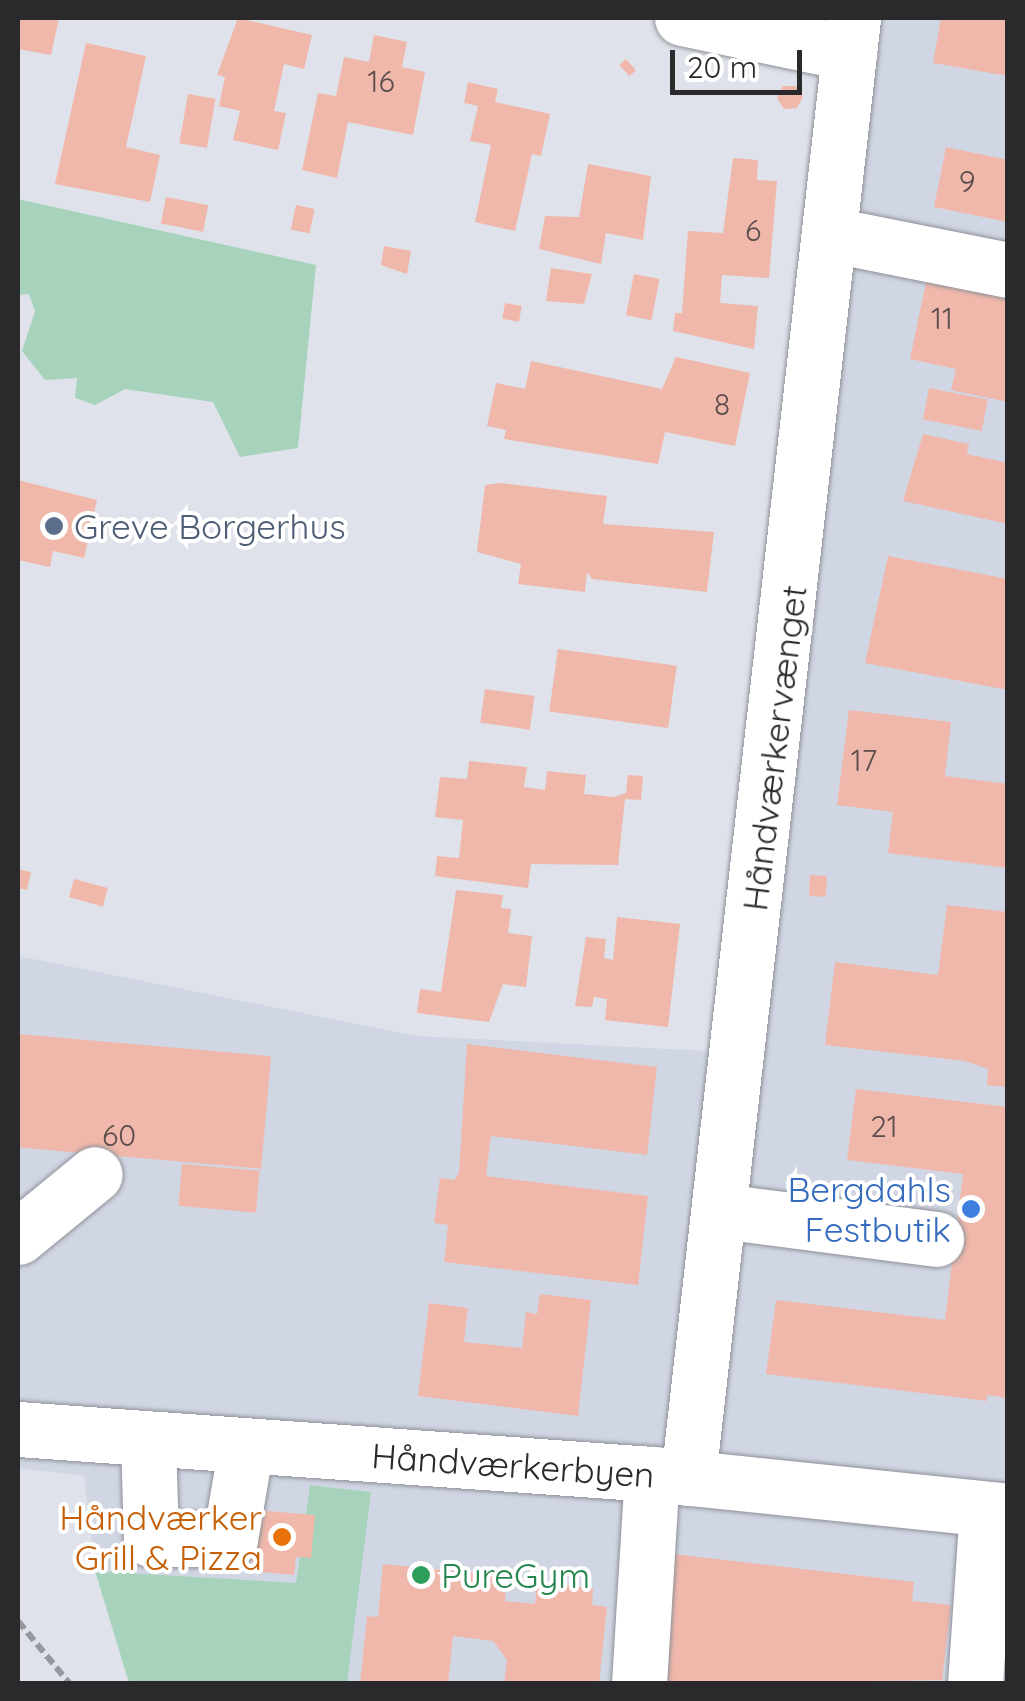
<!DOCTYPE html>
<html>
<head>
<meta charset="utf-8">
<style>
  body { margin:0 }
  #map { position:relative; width:1025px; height:1701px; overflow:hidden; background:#dfe2ea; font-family:Quicksand,sans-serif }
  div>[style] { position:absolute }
  .built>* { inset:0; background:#d1d6e4 }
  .green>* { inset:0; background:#a7d3bc }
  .building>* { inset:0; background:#f0b8ab; transform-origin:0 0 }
  .path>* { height:6px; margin-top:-3px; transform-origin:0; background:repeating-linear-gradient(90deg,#96989e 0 10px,transparent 0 15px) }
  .roads { filter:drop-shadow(0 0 2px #8e9198) drop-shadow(0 0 2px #8e9198) }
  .minor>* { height:55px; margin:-27.5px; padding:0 27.5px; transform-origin:27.5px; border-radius:27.5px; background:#fff }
  .dots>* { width:28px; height:28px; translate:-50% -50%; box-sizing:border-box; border:5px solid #fff; border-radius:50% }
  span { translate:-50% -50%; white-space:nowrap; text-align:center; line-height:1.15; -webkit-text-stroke:8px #fff; paint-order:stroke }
  .number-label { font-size:30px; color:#5c4e4c }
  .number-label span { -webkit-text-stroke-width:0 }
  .service-label { font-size:35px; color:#4e5e75 }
  .left { translate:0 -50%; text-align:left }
  .street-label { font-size:35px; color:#2a2a2d }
  .shop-label { font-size:35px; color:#366cbe }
  .right { translate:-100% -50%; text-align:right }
  .food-label { font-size:35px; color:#c56008 }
  .leisure-label { font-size:35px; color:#27864d }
  .frame { position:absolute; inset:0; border:20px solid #2a2a2d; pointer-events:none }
  .scale { position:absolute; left:670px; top:50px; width:132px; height:45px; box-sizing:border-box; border:5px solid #2a2a2d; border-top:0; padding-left:12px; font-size:30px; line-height:35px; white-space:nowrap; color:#2a2a2d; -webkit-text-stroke:8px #fff; paint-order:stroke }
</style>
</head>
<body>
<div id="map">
  <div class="built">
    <i style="clip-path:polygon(834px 18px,1007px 18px,1007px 1683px,347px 1683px,370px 1492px,310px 1485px,296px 1583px,95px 1571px,84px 1476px,18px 1468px,18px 956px,417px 1036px,708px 1051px)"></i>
  </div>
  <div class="green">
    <i style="clip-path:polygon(18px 199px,316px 265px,298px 448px,240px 457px,213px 402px,125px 389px,95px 405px,75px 398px,77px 378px,45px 380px,22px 351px,35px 311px,29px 294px,18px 295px)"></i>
    <i style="clip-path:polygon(310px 1485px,371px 1492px,347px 1683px,129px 1683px,95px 1571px,296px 1583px)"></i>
  </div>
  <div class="building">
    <i style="clip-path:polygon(18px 18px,59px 18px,51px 55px,18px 49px)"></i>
    <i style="clip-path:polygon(238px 18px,312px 35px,304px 69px,284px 64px,274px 111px,286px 113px,278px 150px,233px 140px,240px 111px,219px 106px,225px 77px,217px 75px)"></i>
    <i style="clip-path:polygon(941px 18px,1008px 18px,1008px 76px,933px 63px)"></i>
    <i style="clip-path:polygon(374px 35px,407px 42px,402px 67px,425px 72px,413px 135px,348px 122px,337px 178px,302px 170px,318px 93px,336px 96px,344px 57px,369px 62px)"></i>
    <i style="clip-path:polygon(86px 43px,146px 56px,126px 147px,160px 155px,150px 202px,55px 184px)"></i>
    <i style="left:626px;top:59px;width:15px;height:9px;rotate:48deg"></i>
    <i style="clip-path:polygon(468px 82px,498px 89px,495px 102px,550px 114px,541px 156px,532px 154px,515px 231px,475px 222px,491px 145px,470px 141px,478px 106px,464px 103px)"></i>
    <i style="clip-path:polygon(783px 86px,796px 86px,803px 97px,797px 108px,784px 109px,777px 98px)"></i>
    <i style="left:188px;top:94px;width:28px;height:50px;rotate:10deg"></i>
    <i style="clip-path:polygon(946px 147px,1008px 160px,1008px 222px,934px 207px)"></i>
    <i style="clip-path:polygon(733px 158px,758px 160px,757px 180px,777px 181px,769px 278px,722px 275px,720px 303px,758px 306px,754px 349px,673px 331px,675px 313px,682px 313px,688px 231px,723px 233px)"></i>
    <i style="clip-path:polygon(588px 164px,651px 176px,643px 240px,606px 233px,601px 264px,539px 249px,545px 216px,579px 217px)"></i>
    <i style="left:166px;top:197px;width:43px;height:27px;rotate:11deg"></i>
    <i style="left:296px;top:205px;width:19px;height:25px;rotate:12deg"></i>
    <i style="clip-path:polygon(384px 246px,411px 251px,407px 274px,381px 265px)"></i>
    <i style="clip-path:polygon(930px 263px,1008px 279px,1008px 402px,951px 390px,956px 369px,910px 359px)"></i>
    <i style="clip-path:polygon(551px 268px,592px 274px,584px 304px,546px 301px)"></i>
    <i style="left:634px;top:274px;width:26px;height:42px;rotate:11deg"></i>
    <i style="left:505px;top:303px;width:17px;height:16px;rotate:10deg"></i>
    <i style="clip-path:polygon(676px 357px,750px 373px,735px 446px,665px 432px,658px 464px,504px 439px,506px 430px,487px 426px,496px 383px,525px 389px,531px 361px,662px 389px)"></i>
    <i style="left:929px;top:388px;width:60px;height:32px;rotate:11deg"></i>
    <i style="clip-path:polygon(923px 434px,969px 444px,967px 454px,1008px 463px,1008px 524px,903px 501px)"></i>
    <i style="clip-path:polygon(18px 480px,97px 500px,84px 558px,53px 551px,50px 567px,18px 560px)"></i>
    <i style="clip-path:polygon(501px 483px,607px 496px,603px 524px,714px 532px,707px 592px,592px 579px,587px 572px,585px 592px,518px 584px,521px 564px,477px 552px,485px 485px)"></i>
    <i style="clip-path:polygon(888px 556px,1008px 579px,1008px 690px,865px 663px)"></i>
    <i style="left:558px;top:649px;width:120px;height:63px;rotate:8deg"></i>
    <i style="left:485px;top:689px;width:50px;height:34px;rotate:8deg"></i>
    <i style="clip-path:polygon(849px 710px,951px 722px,945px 776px,1008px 784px,1008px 868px,888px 853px,893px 812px,837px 805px)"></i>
    <i style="clip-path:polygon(469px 761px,527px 767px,524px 787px,545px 790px,547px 771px,586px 775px,584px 794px,614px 797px,626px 793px,628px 775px,643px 776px,641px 800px,625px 799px,618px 865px,531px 864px,528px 888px,435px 876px,437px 856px,459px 858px,463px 820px,435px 817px,440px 777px,467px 779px)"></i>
    <i style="clip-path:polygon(18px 869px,31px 872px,27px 890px,18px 888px)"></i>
    <i style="left:810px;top:875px;width:17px;height:21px;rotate:3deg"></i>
    <i style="left:74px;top:879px;width:35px;height:19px;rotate:15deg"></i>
    <i style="clip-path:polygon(456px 890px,503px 895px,501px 908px,511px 909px,508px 933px,532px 936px,526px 987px,503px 984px,489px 1022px,417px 1013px,420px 989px,441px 992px)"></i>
    <i style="clip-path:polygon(947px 905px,1008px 912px,1008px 1087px,987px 1085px,988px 1069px,965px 1061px,825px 1045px,835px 962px,938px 975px)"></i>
    <i style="clip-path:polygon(617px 917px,680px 924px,668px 1027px,605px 1020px,607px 999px,594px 997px,592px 1007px,575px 1006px,586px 937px,606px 939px,604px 958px,613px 960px)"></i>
    <i style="left:18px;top:1034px;width:254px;height:113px;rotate:5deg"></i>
    <i style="clip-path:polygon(467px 1044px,657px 1067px,647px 1155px,491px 1136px,486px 1176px,648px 1196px,638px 1285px,444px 1262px,448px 1225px,434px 1223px,440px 1178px,454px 1180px,459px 1173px)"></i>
    <i style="clip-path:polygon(856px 1089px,1008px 1107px,1008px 1398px,987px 1395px,987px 1401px,766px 1374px,776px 1300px,945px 1320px,963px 1174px,847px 1160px)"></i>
    <i style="left:182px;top:1164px;width:78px;height:42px;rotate:5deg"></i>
    <i style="clip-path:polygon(540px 1294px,591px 1300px,578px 1416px,418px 1396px,429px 1303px,468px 1308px,464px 1342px,522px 1348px,526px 1312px,537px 1314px)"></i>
    <i style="clip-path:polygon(256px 1510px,315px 1515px,311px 1558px,296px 1557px,294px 1575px,251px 1571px)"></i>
    <i style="clip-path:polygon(673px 1554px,914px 1582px,912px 1601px,951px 1605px,942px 1680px,657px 1684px)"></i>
    <i style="clip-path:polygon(383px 1564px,507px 1576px,505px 1601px,535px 1604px,537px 1582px,593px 1588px,592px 1605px,607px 1607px,599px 1684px,504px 1684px,507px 1660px,493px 1641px,453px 1636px,448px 1684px,360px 1684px,367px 1616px,378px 1617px)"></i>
  </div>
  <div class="path">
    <i style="left:18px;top:1621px;width:82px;rotate:50.5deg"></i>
  </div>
  <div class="roads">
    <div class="minor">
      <i style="left:682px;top:18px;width:171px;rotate:11.8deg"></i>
      <i style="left:833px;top:235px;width:178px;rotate:11.3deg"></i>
      <i style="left:721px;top:1211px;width:217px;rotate:7.4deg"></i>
      <i style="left:18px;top:1237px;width:99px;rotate:-39.3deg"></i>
      <i style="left:18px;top:1429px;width:636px;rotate:4.06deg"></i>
      <i style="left:652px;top:1474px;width:358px;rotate:5.9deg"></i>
      <i style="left:148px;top:1439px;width:100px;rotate:88.3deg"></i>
      <i style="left:151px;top:1539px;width:79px"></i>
      <i style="left:230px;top:1539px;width:94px;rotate:-80.2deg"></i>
      <i style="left:688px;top:1478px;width:1469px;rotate:-83.55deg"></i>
      <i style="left:639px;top:1684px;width:210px;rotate:-86.5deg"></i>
      <i style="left:975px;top:1684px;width:175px;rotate:-86.1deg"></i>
    </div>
  </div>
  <div class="dots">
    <i style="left:54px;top:526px;background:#5c6f8a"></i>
    <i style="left:971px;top:1209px;background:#3f7fe0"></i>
    <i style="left:282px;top:1537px;background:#e8710a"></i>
    <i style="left:421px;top:1575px;background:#2e9e5b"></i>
  </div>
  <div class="number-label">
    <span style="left:381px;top:81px">16</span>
    <span style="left:967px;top:181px">9</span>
    <span style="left:753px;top:230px">6</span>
    <span style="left:942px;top:318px">11</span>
    <span style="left:722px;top:404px">8</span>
    <span style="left:864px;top:760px">17</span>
    <span style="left:884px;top:1126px">21</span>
    <span style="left:119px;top:1135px">60</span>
  </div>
  <div class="service-label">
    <span class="left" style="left:74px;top:526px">Greve Borgerhus</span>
  </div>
  <div class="street-label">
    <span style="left:774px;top:748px;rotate:-83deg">Håndværkervænget</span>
    <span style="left:513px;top:1465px;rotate:4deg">Håndværkerbyen</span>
  </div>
  <div class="shop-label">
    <span class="right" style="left:951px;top:1209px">Bergdahls<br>Festbutik</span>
  </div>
  <div class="food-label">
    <span class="right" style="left:262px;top:1537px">Håndværker<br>Grill &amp; Pizza</span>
  </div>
  <div class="leisure-label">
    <span class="left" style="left:441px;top:1575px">PureGym</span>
  </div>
  <div class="frame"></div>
  <div class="scale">20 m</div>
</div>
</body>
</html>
